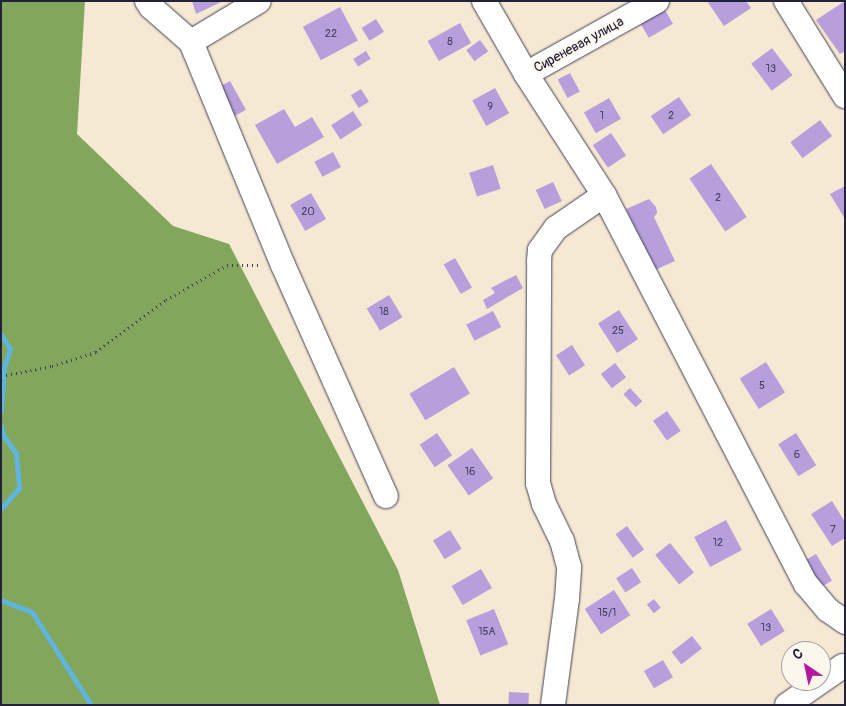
<!DOCTYPE html>
<html>
<head>
<meta charset="utf-8">
<style>
  body { margin:0 }
  #map { position:relative; width:846px; height:706px; overflow:hidden; background:#f6e9d4; font-family:Pangolin,sans-serif }
  div>[style] { position:absolute }
  .forest>* { inset:0; background:#81a65c }
  .stream>* { height:5px; margin:-2.5px; padding:0 2.5px; transform-origin:2.5px; border-radius:2.5px; background:#5fb5dc }
  .building>* { inset:0; background:#b69fdb; transform-origin:0 0 }
  .path>* { height:3px; margin-top:-1.5px; transform-origin:0; background:repeating-linear-gradient(90deg,#424052 0 1px,transparent 0 5px) }
  .roads { filter:drop-shadow(0 0 1px #424052) drop-shadow(0 0 1px #424052) }
  .minor>* { height:24px; margin:-12px; padding:0 12px; transform-origin:12px; border-radius:12px; background:#fff }
  span { translate:-50% -50%; white-space:nowrap; text-align:center; line-height:1.15; -webkit-text-stroke:4px #fbf7ec; paint-order:stroke }
  .number-label { font-size:11px; color:#474163 }
  .number-label span { -webkit-text-stroke-width:0 }
  .street-label { font-size:14px; color:#22223b }
  .frame { position:absolute; inset:0; border:2px solid #22223b; pointer-events:none }
  .north { position:absolute; left:781px; top:641px; width:50px; height:50px; box-sizing:border-box; background:#fbf7ec; border:1px solid #a4a2a5; border-radius:50%; rotate:326deg; font-size:14px; font-weight:700; line-height:20px; text-align:center; color:#22223b }
  .north::after { content:''; display:block; margin:auto; width:18px; height:22px; background:#b5179e; clip-path:polygon(50% 0,100% 100%,50% 72%,0 100%) }
</style>
</head>
<body>
<div id="map">
  <div class="forest">
    <i style="clip-path:polygon(1px 1px,85px 1px,77px 134px,173px 226px,229px 244px,398px 570px,440px 705px,1px 705px)"></i>
  </div>
  <div class="stream">
    <i style="left:1px;top:334px;width:17px;rotate:59deg"></i>
    <i style="left:10px;top:349px;width:20px;rotate:108deg"></i>
    <i style="left:4px;top:368px;width:43px;rotate:94deg"></i>
    <i style="left:1px;top:426px;width:9px;rotate:77deg"></i>
    <i style="left:3px;top:435px;width:22px;rotate:54deg"></i>
    <i style="left:16px;top:453px;width:35px;rotate:85deg"></i>
    <i style="left:19px;top:488px;width:28px;rotate:131deg"></i>
    <i style="left:1px;top:600px;width:33px;rotate:21deg"></i>
    <i style="left:32px;top:612px;width:110px;rotate:57.6deg"></i>
  </div>
  <div class="building">
    <i style="clip-path:polygon(192px 1px,223px 1px,196px 14px)"></i>
    <i style="clip-path:polygon(707px 1px,746px 1px,751px 8px,724px 26px)"></i>
    <i style="clip-path:polygon(845px 1px,845px 51px,840px 54px,816px 20px)"></i>
    <i style="left:340px;top:7px;width:38px;height:42px;rotate:62deg"></i>
    <i style="left:665px;top:10px;width:16px;height:28px;rotate:60deg"></i>
    <i style="left:376px;top:19px;width:15px;height:17px;rotate:58deg"></i>
    <i style="left:460px;top:23px;width:23px;height:37px;rotate:61deg"></i>
    <i style="left:480px;top:40px;width:14px;height:17px;rotate:54deg"></i>
    <i style="left:772px;top:48px;width:34px;height:26px;rotate:53deg"></i>
    <i style="left:366px;top:51px;width:9px;height:15px;rotate:58deg"></i>
    <i style="left:570px;top:73px;width:21px;height:14px;rotate:62deg"></i>
    <i style="left:230px;top:81px;width:33px;height:17px;rotate:61deg"></i>
    <i style="left:495px;top:88px;width:29px;height:26px;rotate:61deg"></i>
    <i style="left:361px;top:89px;width:15px;height:12px;rotate:58deg"></i>
    <i style="left:679px;top:97px;width:22px;height:34px;rotate:56deg"></i>
    <i style="left:609px;top:98px;width:24px;height:29px;rotate:60deg"></i>
    <i style="clip-path:polygon(284px 109px,295px 127px,312px 117px,324px 137px,277px 164px,255px 125px)"></i>
    <i style="left:353px;top:111px;width:17px;height:26px;rotate:57deg"></i>
    <i style="left:820px;top:120px;width:20px;height:37px;rotate:53deg"></i>
    <i style="left:611px;top:133px;width:27px;height:22px;rotate:56deg"></i>
    <i style="left:333px;top:152px;width:17px;height:21px;rotate:62deg"></i>
    <i style="left:711px;top:164px;width:64px;height:26px;rotate:56deg"></i>
    <i style="left:493px;top:165px;width:25px;height:25px;rotate:72deg"></i>
    <i style="left:553px;top:182px;width:21px;height:19px;rotate:65deg"></i>
    <i style="clip-path:polygon(845px 186px,845px 219px,830px 194px)"></i>
    <i style="left:311px;top:193px;width:30px;height:24px;rotate:60deg"></i>
    <i style="clip-path:polygon(649px 199px,656px 207px,657px 213px,654px 217px,675px 261px,655px 270px,626px 209px)"></i>
    <i style="left:455px;top:258px;width:34px;height:13px;rotate:60deg"></i>
    <i style="clip-path:polygon(516px 275px,523px 288px,487px 309px,483px 300px,495px 293px,491px 288px)"></i>
    <i style="left:389px;top:295px;width:26px;height:26px;rotate:59deg"></i>
    <i style="left:619px;top:310px;width:35px;height:25px;rotate:57deg"></i>
    <i style="left:493px;top:311px;width:18px;height:30px;rotate:63deg"></i>
    <i style="left:572px;top:345px;width:24px;height:19px;rotate:57deg"></i>
    <i style="left:766px;top:362px;width:36px;height:31px;rotate:58deg"></i>
    <i style="left:615px;top:363px;width:18px;height:18px;rotate:52deg"></i>
    <i style="left:454px;top:367px;width:31px;height:52px;rotate:59deg"></i>
    <i style="left:630px;top:388px;width:18px;height:9px;rotate:47deg"></i>
    <i style="left:667px;top:411px;width:24px;height:17px;rotate:55deg"></i>
    <i style="left:437px;top:433px;width:27px;height:21px;rotate:56deg"></i>
    <i style="left:796px;top:433px;width:38px;height:21px;rotate:58deg"></i>
    <i style="left:472px;top:448px;width:37px;height:30px;rotate:55deg"></i>
    <i style="clip-path:polygon(832px 501px,845px 522px,845px 538px,832px 546px,811px 514px)"></i>
    <i style="left:726px;top:520px;width:34px;height:36px;rotate:62deg"></i>
    <i style="left:627px;top:526px;width:29px;height:14px;rotate:54deg"></i>
    <i style="left:450px;top:530px;width:22px;height:20px;rotate:58deg"></i>
    <i style="left:670px;top:543px;width:38px;height:19px;rotate:51deg"></i>
    <i style="left:816px;top:554px;width:31px;height:14px;rotate:59deg"></i>
    <i style="left:632px;top:568px;width:17px;height:19px;rotate:57deg"></i>
    <i style="left:481px;top:569px;width:22px;height:34px;rotate:60deg"></i>
    <i style="left:614px;top:590px;width:30px;height:35px;rotate:57deg"></i>
    <i style="left:654px;top:599px;width:11px;height:9px;rotate:52deg"></i>
    <i style="left:494px;top:609px;width:38px;height:30px;rotate:68deg"></i>
    <i style="left:771px;top:609px;width:26px;height:28px;rotate:58deg"></i>
    <i style="left:692px;top:636px;width:16px;height:26px;rotate:52deg"></i>
    <i style="left:663px;top:660px;width:20px;height:22px;rotate:60deg"></i>
    <i style="left:509px;top:692px;width:20px;height:13px;rotate:3deg"></i>
  </div>
  <div class="path">
    <i style="left:1px;top:376px;width:52px;rotate:-11.1deg"></i>
    <i style="left:52px;top:366px;width:46px;rotate:-17.7deg"></i>
    <i style="left:96px;top:352px;width:87px;rotate:-36.6deg"></i>
    <i style="left:166px;top:300px;width:70px;rotate:-29.8deg"></i>
    <i style="left:227px;top:265px;width:35px"></i>
  </div>
  <div class="roads">
    <div class="minor">
      <i style="left:147px;top:1px;width:7px;rotate:56deg"></i>
      <i style="left:151px;top:7px;width:53px;rotate:41.2deg"></i>
      <i style="left:191px;top:42px;width:79px;rotate:-31.1deg"></i>
      <i style="left:484px;top:1px;width:84px;rotate:60.1deg"></i>
      <i style="left:526px;top:74px;width:144px;rotate:57.2deg"></i>
      <i style="left:604px;top:195px;width:438px;rotate:62.6deg"></i>
      <i style="left:806px;top:584px;width:34px;rotate:50deg"></i>
      <i style="left:828px;top:610px;width:21px;rotate:35deg"></i>
      <i style="left:786px;top:1px;width:112px;rotate:58.2deg"></i>
      <i style="left:191px;top:42px;width:241px;rotate:67.6deg"></i>
      <i style="left:283px;top:265px;width:253px;rotate:66deg"></i>
      <i style="left:526px;top:74px;width:150px;rotate:-29.1deg"></i>
      <i style="left:553px;top:705px;width:107px;rotate:-82.5deg"></i>
      <i style="left:567px;top:599px;width:32px;rotate:-86deg"></i>
      <i style="left:569px;top:567px;width:27px;rotate:-105deg"></i>
      <i style="left:562px;top:541px;width:41px;rotate:-115.9deg"></i>
      <i style="left:544px;top:504px;width:22px;rotate:-106deg"></i>
      <i style="left:538px;top:483px;width:222px;rotate:-89.7deg"></i>
      <i style="left:539px;top:261px;width:11px;rotate:-85deg"></i>
      <i style="left:540px;top:250px;width:27px;rotate:-54deg"></i>
      <i style="left:556px;top:228px;width:58px;rotate:-34.5deg"></i>
      <i style="left:787px;top:705px;width:68px;rotate:-34.9deg"></i>
    </div>
  </div>
  <div class="number-label">
    <span style="left:331px;top:34px">22</span>
    <span style="left:450px;top:42px">8</span>
    <span style="left:771px;top:69px">13</span>
    <span style="left:490px;top:107px">9</span>
    <span style="left:602px;top:116px">1</span>
    <span style="left:671px;top:116px">2</span>
    <span style="left:718px;top:198px">2</span>
    <span style="left:308px;top:212px">20</span>
    <span style="left:384px;top:312px">18</span>
    <span style="left:618px;top:331px">25</span>
    <span style="left:762px;top:386px">5</span>
    <span style="left:797px;top:455px">6</span>
    <span style="left:470px;top:472px">16</span>
    <span style="left:833px;top:530px">7</span>
    <span style="left:718px;top:543px">12</span>
    <span style="left:607px;top:613px">15/1</span>
    <span style="left:766px;top:628px">13</span>
    <span style="left:487px;top:632px">15А</span>
  </div>
  <div class="street-label">
    <span style="left:579px;top:45px;rotate:-29deg">Сиреневая улица</span>
  </div>
  <div class="frame"></div>
  <div class="north">С</div>
</div>
</body>
</html>
